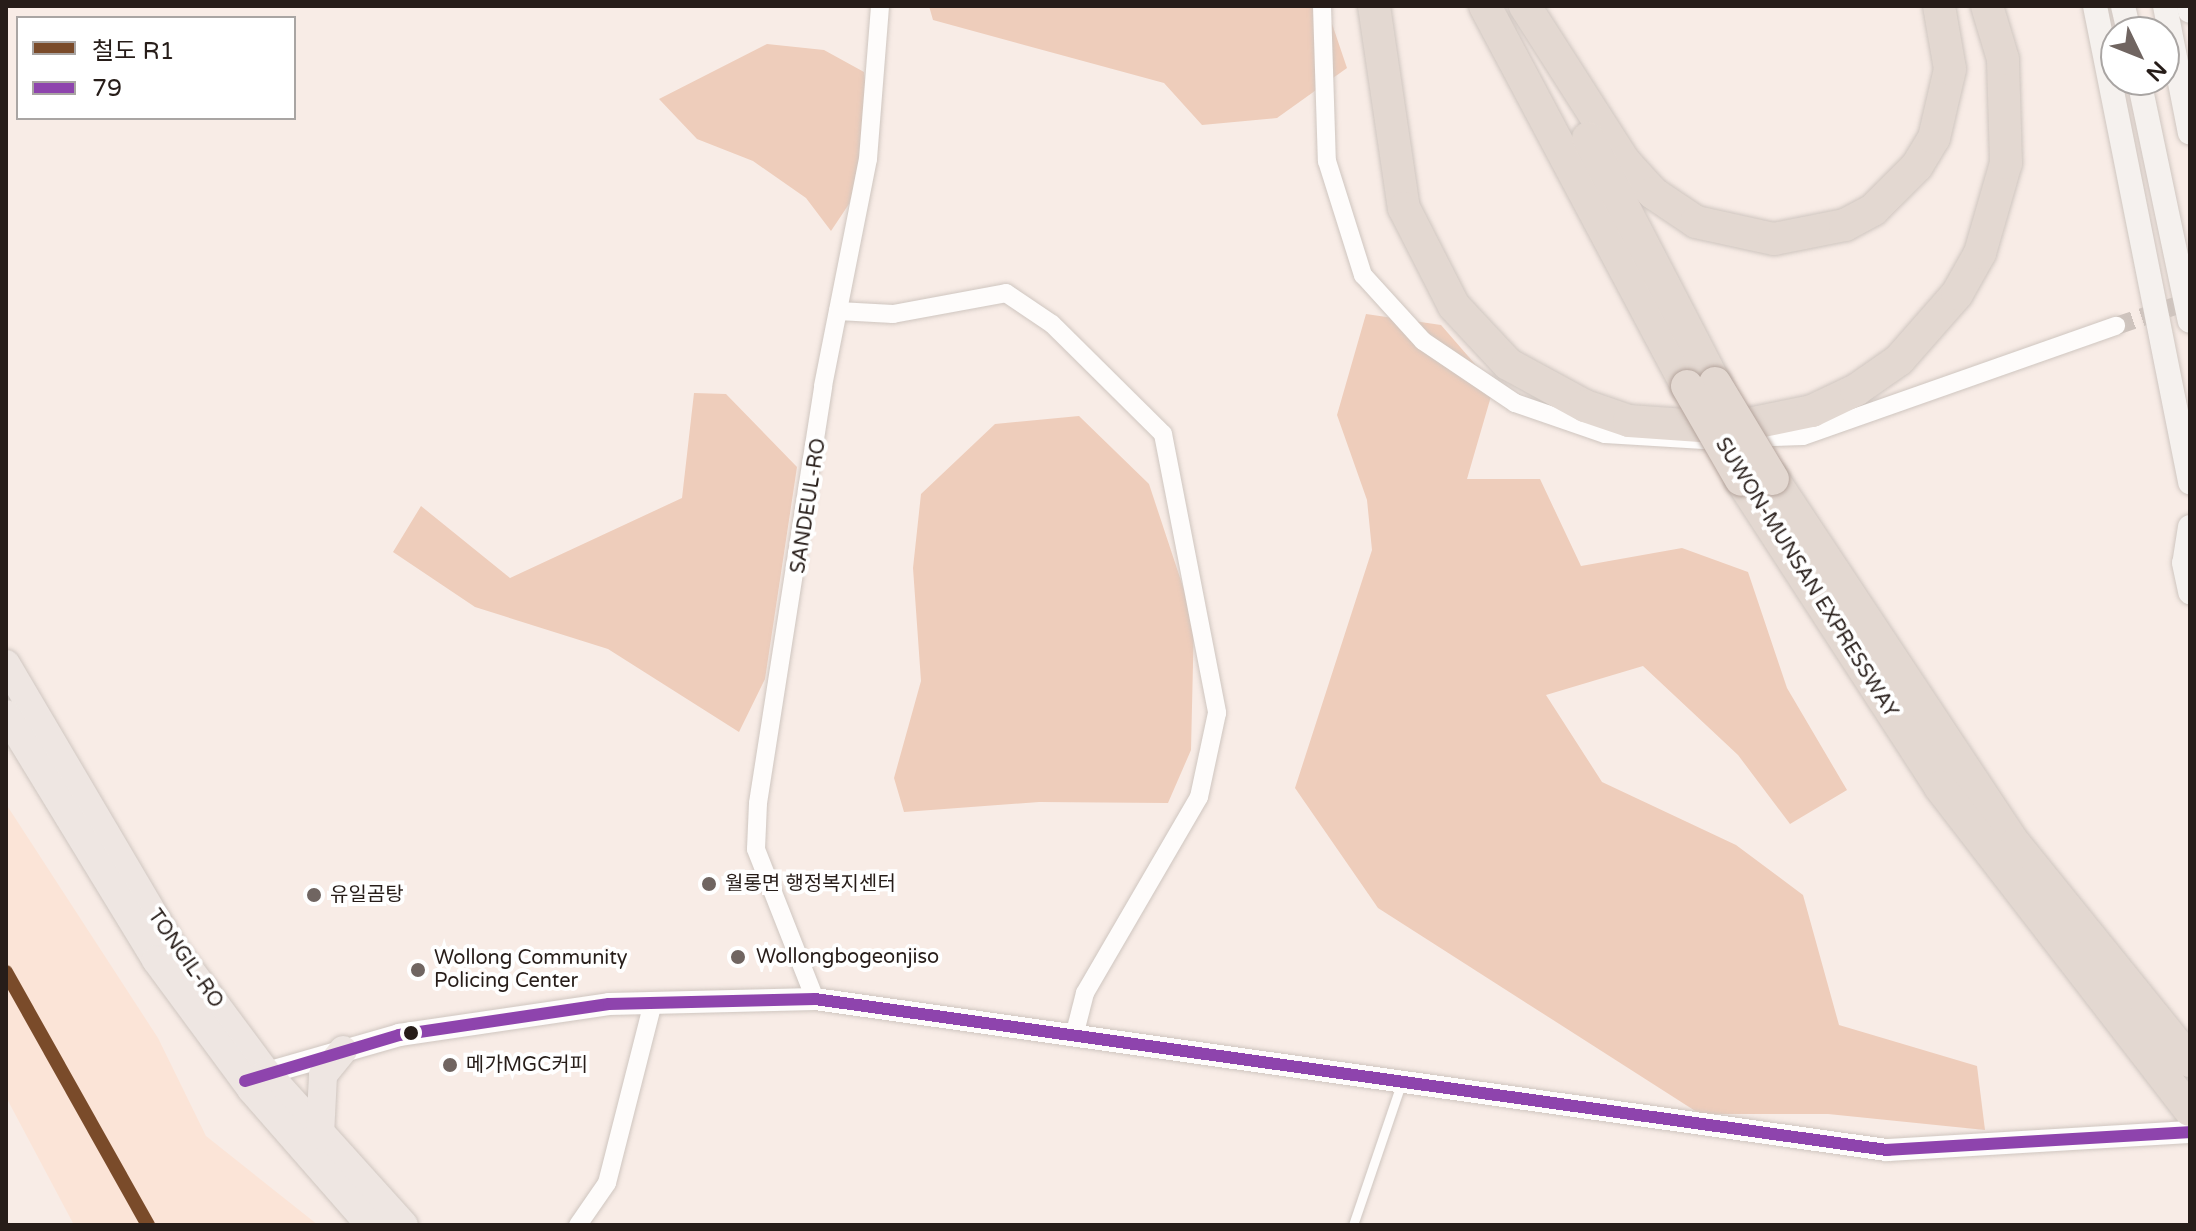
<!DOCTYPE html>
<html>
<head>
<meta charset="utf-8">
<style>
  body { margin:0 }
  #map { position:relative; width:2196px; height:1231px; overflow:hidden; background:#f8ece6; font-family:"Varela Round","Noto Sans KR",sans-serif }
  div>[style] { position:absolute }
  .built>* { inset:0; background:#fbe4d7 }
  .forest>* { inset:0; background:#eecdbb }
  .minor-tunnel>* { height:18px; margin-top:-9px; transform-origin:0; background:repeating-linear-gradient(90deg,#cec3bd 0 18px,transparent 0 27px) }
  .roads { filter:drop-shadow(0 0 2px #cfc6c0) drop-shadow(0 0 2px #cfc6c0) }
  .service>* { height:9px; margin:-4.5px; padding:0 4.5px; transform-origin:4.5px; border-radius:4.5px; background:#fefcfb }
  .minor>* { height:18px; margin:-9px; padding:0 9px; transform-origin:9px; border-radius:9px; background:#fefcfb }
  .tertiary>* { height:22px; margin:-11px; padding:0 11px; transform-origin:11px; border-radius:11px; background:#fefcfb }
  .secondary>* { height:24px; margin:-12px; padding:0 12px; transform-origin:12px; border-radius:12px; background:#f5f1ee }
  .primary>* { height:28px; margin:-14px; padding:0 14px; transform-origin:14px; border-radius:14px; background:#eee6e2 }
  .motorway>* { height:32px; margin:-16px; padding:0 16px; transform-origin:16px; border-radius:16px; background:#e3d8d1 }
  .bridges { filter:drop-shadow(0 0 2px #b4a49c) drop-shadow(0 0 2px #b4a49c) }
  .motorway-bridge>* { height:32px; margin:-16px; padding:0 16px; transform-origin:16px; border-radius:16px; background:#e3d8d1 }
  .bus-1>* { height:12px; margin:-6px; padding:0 6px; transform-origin:6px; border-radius:6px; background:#8e44ad }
  .rail-1>* { height:14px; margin:-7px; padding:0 7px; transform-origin:7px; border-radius:7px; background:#7a4b2a }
  .dots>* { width:22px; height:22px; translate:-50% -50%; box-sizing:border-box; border:4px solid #fff; border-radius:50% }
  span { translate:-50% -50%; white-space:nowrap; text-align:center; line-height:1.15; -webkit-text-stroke:8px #fff; paint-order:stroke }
  .street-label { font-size:20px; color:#271d19 }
  .poi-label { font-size:20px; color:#271d19 }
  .left { translate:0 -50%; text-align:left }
  .frame { position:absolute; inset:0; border:8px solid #271d19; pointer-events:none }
  .legend { position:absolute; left:16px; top:16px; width:280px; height:104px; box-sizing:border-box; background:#fff; border:2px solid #a9a5a3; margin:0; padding:10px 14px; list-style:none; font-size:24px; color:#271d19 }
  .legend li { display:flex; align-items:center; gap:16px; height:40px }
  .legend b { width:40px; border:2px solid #a9a5a3 }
  .north { position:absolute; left:2100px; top:16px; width:80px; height:80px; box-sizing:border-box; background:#fff; border:2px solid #a9a5a3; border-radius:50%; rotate:133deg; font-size:22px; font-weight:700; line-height:32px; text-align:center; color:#271d19 }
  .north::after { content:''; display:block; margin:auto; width:28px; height:36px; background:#706561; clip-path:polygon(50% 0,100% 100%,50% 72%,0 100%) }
</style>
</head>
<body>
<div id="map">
  <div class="built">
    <i style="clip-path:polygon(6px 804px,158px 1038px,206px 1136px,318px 1225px,74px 1225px,6px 1097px)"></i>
  </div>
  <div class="forest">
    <i style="clip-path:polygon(929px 6px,1326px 6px,1347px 68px,1277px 118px,1202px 125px,1164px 83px,933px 20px)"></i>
    <i style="clip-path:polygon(767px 44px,824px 50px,864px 72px,871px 137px,849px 204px,831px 231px,806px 198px,753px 161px,697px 139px,659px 99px)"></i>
    <i style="clip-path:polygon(1366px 314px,1441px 325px,1494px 386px,1467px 479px,1540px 479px,1581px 566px,1682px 548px,1748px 572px,1787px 688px,1847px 790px,1790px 824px,1738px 755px,1643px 666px,1546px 695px,1602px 782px,1736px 845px,1803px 895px,1839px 1025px,1977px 1066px,1985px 1130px,1828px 1114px,1700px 1114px,1378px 908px,1295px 788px,1372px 550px,1367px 500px,1337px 415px)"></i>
    <i style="clip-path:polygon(694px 393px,726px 394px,797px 467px,765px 679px,739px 732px,608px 649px,475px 607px,393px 552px,421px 506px,510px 578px,682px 498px)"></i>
    <i style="clip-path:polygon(1079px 416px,1149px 484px,1194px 620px,1191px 750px,1168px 803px,1039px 802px,904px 812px,894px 778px,921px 681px,913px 568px,921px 494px,995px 424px)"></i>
  </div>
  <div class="minor-tunnel">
    <i style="left:2116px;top:326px;width:78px;rotate:-18.7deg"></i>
  </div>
  <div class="roads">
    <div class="service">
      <i style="left:1353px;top:1225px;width:152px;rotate:-71.2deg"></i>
    </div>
    <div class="minor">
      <i style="left:1322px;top:6px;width:155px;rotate:88.2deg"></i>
      <i style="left:1327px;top:161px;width:120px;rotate:72.5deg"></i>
      <i style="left:1363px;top:275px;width:89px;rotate:47.7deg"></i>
      <i style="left:1423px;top:341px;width:111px;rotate:34deg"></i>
      <i style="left:1515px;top:403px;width:95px;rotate:19deg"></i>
      <i style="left:1605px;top:434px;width:99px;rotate:3.5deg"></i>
      <i style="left:838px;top:311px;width:55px;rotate:3.1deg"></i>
      <i style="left:893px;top:314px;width:115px;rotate:-10.5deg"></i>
      <i style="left:1006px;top:293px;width:55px;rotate:34deg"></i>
      <i style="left:1052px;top:324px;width:156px;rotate:44.7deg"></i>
      <i style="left:1163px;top:434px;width:284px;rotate:79deg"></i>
      <i style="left:1217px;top:713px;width:86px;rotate:102.1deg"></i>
      <i style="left:1199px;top:797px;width:227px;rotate:120.2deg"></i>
      <i style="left:1085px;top:993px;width:44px;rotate:104.3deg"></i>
      <i style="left:1745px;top:438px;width:58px;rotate:-2deg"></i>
      <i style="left:1803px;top:436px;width:332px;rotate:-19.4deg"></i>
      <i style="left:815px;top:999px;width:161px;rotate:-111.5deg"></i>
      <i style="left:756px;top:849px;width:46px;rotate:-87.5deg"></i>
      <i style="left:758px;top:803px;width:422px;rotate:-81.1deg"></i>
      <i style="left:823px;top:386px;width:231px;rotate:-78.8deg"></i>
      <i style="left:868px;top:159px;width:153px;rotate:-85.5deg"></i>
      <i style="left:578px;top:1225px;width:51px;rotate:-55.4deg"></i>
      <i style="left:607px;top:1183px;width:186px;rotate:-75.7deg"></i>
    </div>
    <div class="tertiary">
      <i style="left:253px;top:1077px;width:152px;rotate:-16deg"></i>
      <i style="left:399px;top:1035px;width:212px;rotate:-8.4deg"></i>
      <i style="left:609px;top:1004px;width:206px;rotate:-1.4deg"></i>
      <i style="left:815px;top:999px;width:1083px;rotate:8.02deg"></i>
      <i style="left:1887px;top:1150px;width:304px;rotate:-3.4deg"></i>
    </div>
    <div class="secondary">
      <i style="left:2095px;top:6px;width:486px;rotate:78.7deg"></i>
      <i style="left:2123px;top:6px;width:27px;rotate:77deg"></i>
      <i style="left:2165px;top:6px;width:129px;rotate:78.9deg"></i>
      <i style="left:2189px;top:6px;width:5px;rotate:79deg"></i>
      <i style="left:2139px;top:80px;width:246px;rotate:78.1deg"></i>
      <i style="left:2190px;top:527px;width:36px;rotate:99deg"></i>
      <i style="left:2184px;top:563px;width:30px;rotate:78deg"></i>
    </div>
    <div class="primary">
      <i style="left:6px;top:664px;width:329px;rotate:59.5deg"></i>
      <i style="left:173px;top:947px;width:156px;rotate:53.4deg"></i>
      <i style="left:266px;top:1072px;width:206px;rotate:48deg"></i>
      <i style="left:6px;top:714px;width:288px;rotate:58.6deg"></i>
      <i style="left:156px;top:960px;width:160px;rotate:53.6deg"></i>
      <i style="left:251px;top:1089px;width:181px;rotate:48.8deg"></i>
      <i style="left:320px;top:1135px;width:60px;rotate:-87.1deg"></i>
      <i style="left:323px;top:1075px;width:32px;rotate:-51deg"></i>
    </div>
    <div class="motorway">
      <i style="left:1374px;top:6px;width:204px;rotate:81.6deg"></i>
      <i style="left:1404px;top:208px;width:110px;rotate:63deg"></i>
      <i style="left:1454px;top:306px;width:79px;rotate:47deg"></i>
      <i style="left:1508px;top:364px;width:88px;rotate:28.6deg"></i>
      <i style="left:1585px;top:406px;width:46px;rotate:18.8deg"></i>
      <i style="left:1629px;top:421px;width:100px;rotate:4deg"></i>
      <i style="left:1729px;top:428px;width:85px;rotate:-11.6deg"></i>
      <i style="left:1812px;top:411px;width:49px;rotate:-25.5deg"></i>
      <i style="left:1856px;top:390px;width:52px;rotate:-34.9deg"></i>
      <i style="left:1899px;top:360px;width:88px;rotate:-48.7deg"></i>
      <i style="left:1957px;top:294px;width:47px;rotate:-60.7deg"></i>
      <i style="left:1980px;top:253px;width:94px;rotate:-73.9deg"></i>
      <i style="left:2006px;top:163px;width:104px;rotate:-91.7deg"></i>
      <i style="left:2003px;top:59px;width:55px;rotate:-106.8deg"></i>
      <i style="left:1485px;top:6px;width:430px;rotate:62deg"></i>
      <i style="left:1525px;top:6px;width:184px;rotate:57.4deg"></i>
      <i style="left:1624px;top:161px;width:43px;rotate:47.8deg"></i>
      <i style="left:1653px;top:193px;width:52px;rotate:34deg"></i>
      <i style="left:1696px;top:222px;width:80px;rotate:12.3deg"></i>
      <i style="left:1774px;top:239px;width:72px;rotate:-11.2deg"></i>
      <i style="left:1845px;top:225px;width:32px;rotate:-28deg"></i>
      <i style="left:1873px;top:210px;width:62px;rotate:-45deg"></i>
      <i style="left:1917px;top:166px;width:33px;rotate:-59deg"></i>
      <i style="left:1934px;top:138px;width:71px;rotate:-76.9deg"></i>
      <i style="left:1950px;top:69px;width:64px;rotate:-99.9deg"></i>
      <i style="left:1588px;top:138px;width:276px;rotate:62.6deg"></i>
      <i style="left:1773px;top:479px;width:438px;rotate:56.5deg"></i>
      <i style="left:2015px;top:844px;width:279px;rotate:51.1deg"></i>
      <i style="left:1741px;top:480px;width:366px;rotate:57deg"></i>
      <i style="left:1940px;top:787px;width:408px;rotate:52.3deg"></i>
    </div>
  </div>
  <div class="bridges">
    <div class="motorway-bridge">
      <i style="left:1715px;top:383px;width:112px;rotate:58.9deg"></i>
      <i style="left:1687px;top:386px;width:108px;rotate:60.1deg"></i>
    </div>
  </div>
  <div class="bus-1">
    <i style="left:245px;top:1081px;width:161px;rotate:-16.6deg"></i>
    <i style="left:399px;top:1035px;width:212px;rotate:-8.4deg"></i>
    <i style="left:609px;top:1004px;width:206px;rotate:-1.4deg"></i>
    <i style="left:815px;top:999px;width:1083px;rotate:8.02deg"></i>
    <i style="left:1887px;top:1150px;width:304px;rotate:-3.4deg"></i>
  </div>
  <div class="rail-1">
    <i style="left:6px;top:972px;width:290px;rotate:60.7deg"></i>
  </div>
  <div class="dots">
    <i style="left:709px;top:884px;background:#706561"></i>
    <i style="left:314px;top:895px;background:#706561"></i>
    <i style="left:738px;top:957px;background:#706561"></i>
    <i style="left:418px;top:970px;background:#706561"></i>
    <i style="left:411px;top:1033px;background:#271d19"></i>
    <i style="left:450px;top:1065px;background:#706561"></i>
  </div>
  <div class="street-label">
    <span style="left:809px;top:506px;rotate:-81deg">SANDEUL-RO</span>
    <span style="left:1806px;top:578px;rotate:58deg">SUWON-MUNSAN EXPRESSWAY</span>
    <span style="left:185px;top:959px;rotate:55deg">TONGIL-RO</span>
  </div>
  <div class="poi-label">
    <span class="left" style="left:725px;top:884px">월롱면 행정복지센터</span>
    <span class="left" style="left:330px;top:895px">유일곰탕</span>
    <span class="left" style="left:756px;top:957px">Wollongbogeonjiso</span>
    <span class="left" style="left:434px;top:970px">Wollong Community<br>Policing Center</span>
    <span class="left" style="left:466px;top:1065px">메가MGC커피</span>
  </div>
  <div class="frame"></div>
  <ul class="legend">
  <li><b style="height:10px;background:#7a4b2a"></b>철도 R1</li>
  <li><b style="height:10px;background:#8e44ad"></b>79</li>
  </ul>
  <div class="north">N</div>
</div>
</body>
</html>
